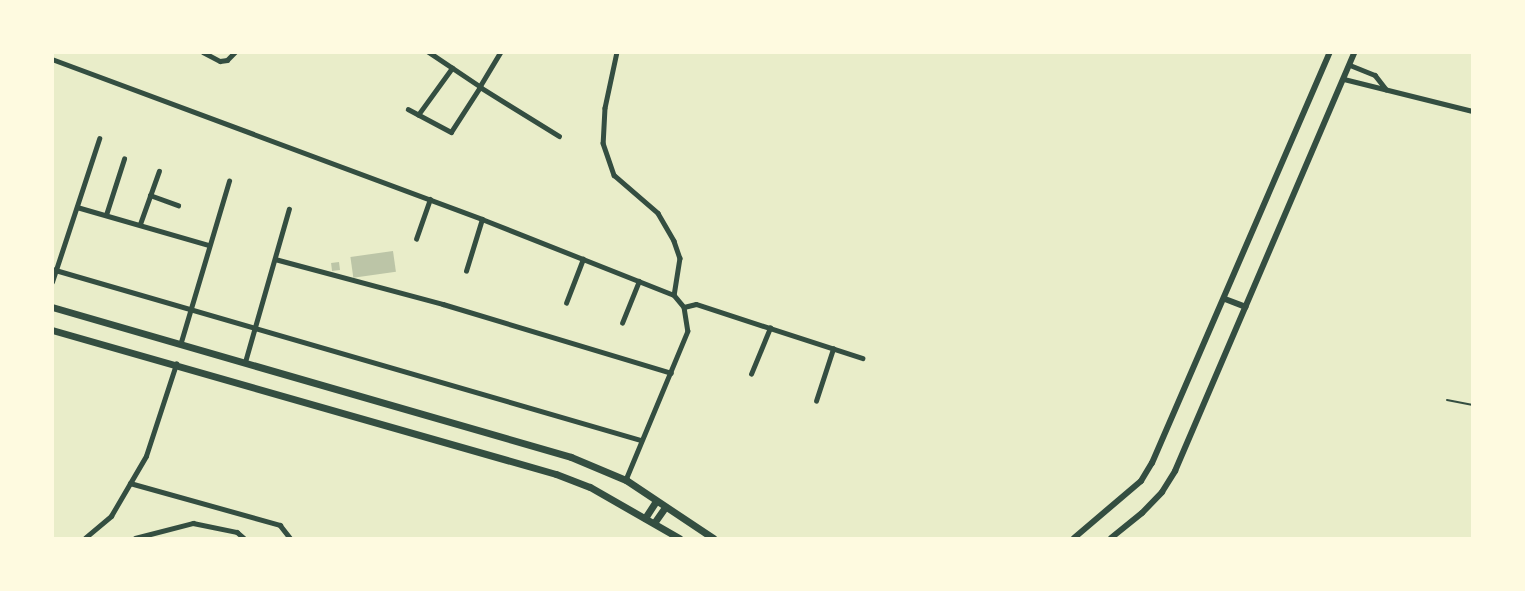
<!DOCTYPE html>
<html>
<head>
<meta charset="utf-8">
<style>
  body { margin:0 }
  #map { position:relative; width:1525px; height:591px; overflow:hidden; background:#e9edc9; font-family:"Sofia Sans Condensed",sans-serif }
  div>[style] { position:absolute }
  .building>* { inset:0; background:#bcc5a7; transform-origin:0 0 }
  .service>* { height:2px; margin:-1px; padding:0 1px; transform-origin:1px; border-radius:1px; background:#344e41 }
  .minor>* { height:4.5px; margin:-2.25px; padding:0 2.25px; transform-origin:2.25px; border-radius:2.25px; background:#344e41 }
  .secondary>* { height:6px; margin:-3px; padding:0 3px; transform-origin:3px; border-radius:3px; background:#344e41 }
  .primary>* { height:7px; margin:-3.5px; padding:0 3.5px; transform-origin:3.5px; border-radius:3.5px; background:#344e41 }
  span { translate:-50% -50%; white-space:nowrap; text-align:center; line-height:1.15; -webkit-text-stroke:5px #fefae0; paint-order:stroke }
  .frame { position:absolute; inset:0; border:54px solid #fefae0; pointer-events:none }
</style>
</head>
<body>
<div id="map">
  <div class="building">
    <i style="left:393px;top:251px;width:21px;height:43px;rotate:82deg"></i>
    <i style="left:339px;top:262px;width:8px;height:8px;rotate:83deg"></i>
  </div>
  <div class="service">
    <i style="left:1447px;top:400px;width:25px;rotate:11deg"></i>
  </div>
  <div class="minor">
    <i style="left:203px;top:52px;width:19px;rotate:28deg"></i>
    <i style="left:220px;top:61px;width:7px;rotate:-8deg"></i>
    <i style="left:227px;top:60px;width:11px;rotate:-45deg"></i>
    <i style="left:501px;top:52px;width:41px;rotate:121deg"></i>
    <i style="left:480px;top:87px;width:93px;rotate:31.8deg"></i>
    <i style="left:617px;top:52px;width:57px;rotate:102.1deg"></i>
    <i style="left:605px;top:108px;width:35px;rotate:93deg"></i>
    <i style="left:603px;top:143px;width:34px;rotate:71deg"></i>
    <i style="left:614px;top:175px;width:58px;rotate:40.8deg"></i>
    <i style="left:658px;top:213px;width:32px;rotate:60deg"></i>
    <i style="left:674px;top:241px;width:18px;rotate:71deg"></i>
    <i style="left:680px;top:258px;width:37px;rotate:99deg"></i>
    <i style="left:52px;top:59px;width:459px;rotate:20.4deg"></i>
    <i style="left:482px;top:219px;width:206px;rotate:21.6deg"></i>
    <i style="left:674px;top:295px;width:16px;rotate:50deg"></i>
    <i style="left:684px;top:307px;width:24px;rotate:81deg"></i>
    <i style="left:688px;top:331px;width:161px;rotate:112.6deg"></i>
    <i style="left:1350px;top:65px;width:27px;rotate:22deg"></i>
    <i style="left:1375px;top:75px;width:18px;rotate:52deg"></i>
    <i style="left:1344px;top:79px;width:132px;rotate:14deg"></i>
    <i style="left:408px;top:109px;width:49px;rotate:28.1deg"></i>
    <i style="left:451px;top:132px;width:54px;rotate:-57.2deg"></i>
    <i style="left:480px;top:87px;width:63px;rotate:-146.1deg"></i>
    <i style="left:418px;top:115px;width:58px;rotate:-54.1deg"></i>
    <i style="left:150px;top:195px;width:30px;rotate:20deg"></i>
    <i style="left:77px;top:207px;width:137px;rotate:16.1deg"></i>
    <i style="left:106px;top:215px;width:59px;rotate:-72.2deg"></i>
    <i style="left:140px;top:224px;width:56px;rotate:-70.3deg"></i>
    <i style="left:416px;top:239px;width:42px;rotate:-70.7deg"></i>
    <i style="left:275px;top:259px;width:174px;rotate:15deg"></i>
    <i style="left:443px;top:304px;width:238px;rotate:16.8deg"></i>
    <i style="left:52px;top:269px;width:613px;rotate:16.19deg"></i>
    <i style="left:466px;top:271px;width:54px;rotate:-72.9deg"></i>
    <i style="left:52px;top:282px;width:151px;rotate:-71.8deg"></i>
    <i style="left:566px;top:303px;width:47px;rotate:-68.9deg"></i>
    <i style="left:684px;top:307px;width:12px;rotate:-14deg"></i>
    <i style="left:696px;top:304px;width:175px;rotate:18deg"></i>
    <i style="left:622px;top:323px;width:45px;rotate:-68deg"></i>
    <i style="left:181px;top:342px;width:168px;rotate:-73.4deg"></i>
    <i style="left:245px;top:362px;width:159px;rotate:-74deg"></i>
    <i style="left:751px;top:374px;width:50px;rotate:-67.6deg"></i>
    <i style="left:816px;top:401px;width:55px;rotate:-71.9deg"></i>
    <i style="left:130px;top:483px;width:156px;rotate:15.6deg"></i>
    <i style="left:280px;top:525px;width:16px;rotate:52deg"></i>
    <i style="left:85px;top:538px;width:34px;rotate:-40deg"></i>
    <i style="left:111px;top:516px;width:69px;rotate:-59.7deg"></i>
    <i style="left:146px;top:456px;width:97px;rotate:-71.9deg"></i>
    <i style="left:135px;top:538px;width:60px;rotate:-14.5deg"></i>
    <i style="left:193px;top:523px;width:45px;rotate:11.6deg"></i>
    <i style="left:237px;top:532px;width:9px;rotate:41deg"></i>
  </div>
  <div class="secondary">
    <i style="left:1225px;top:299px;width:22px;rotate:21deg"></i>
    <i style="left:1074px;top:538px;width:88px;rotate:-40.4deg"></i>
    <i style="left:1141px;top:481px;width:21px;rotate:-59deg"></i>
    <i style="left:1152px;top:463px;width:448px;rotate:-66.6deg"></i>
    <i style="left:1111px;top:538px;width:40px;rotate:-39deg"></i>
    <i style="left:1142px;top:513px;width:29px;rotate:-46deg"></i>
    <i style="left:1162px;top:492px;width:25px;rotate:-58deg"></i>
    <i style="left:1175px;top:471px;width:456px;rotate:-66.8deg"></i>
  </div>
  <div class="primary">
    <i style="left:52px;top:307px;width:540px;rotate:16.12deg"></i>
    <i style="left:571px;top:457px;width:60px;rotate:22.7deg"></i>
    <i style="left:626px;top:480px;width:105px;rotate:33.7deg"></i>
    <i style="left:52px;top:330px;width:524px;rotate:15.95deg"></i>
    <i style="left:556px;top:474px;width:36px;rotate:21deg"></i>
    <i style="left:590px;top:487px;width:103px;rotate:29.8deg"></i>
    <i style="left:645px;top:518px;width:20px;rotate:-57deg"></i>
    <i style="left:654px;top:523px;width:19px;rotate:-55deg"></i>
  </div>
  <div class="frame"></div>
</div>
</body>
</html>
